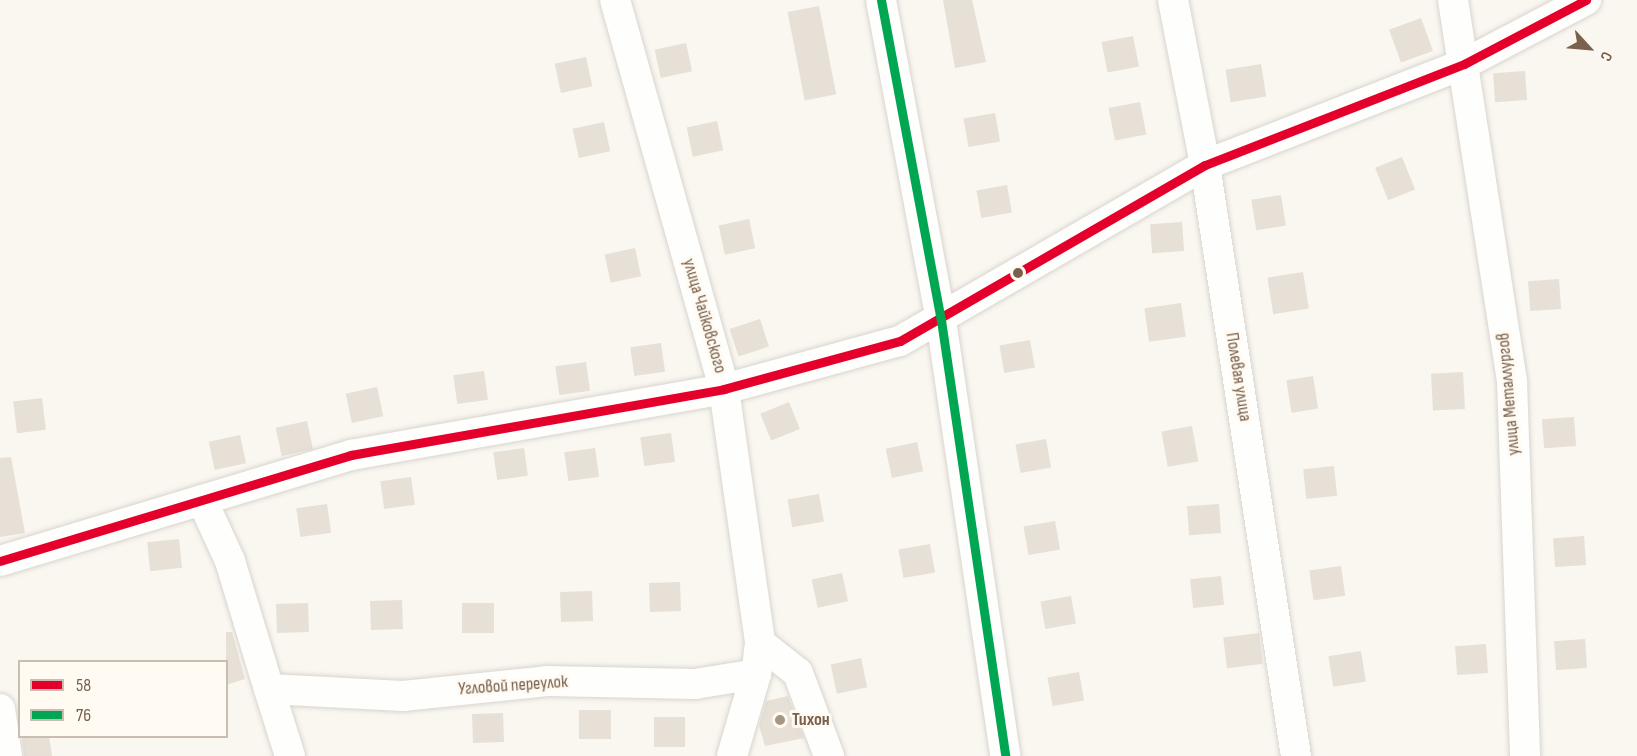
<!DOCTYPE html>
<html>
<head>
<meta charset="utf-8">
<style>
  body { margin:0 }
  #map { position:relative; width:1637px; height:756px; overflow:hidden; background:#f9f7f0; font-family:"Sofia Sans Condensed",sans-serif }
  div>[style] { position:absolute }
  .building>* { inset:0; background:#e6e0d7; transform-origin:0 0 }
  .roads { filter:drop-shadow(0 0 2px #d9d4ce) drop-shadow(0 0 2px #d9d4ce) }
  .minor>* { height:30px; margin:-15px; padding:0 15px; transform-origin:15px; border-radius:15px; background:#fefefd }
  .bus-1>* { height:9px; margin:-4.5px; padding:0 4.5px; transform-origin:4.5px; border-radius:4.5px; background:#e4002b }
  .bus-2>* { height:9px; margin:-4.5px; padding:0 4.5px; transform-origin:4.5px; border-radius:4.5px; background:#00a651 }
  .dots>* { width:16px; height:16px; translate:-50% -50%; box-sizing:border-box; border:3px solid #fffbf3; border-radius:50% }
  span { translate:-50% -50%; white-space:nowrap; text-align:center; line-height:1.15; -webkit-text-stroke:6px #fffbf3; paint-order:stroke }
  .street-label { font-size:18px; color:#7a614d }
  .poi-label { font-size:18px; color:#7a614d; font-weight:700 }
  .left { translate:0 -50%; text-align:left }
  .legend { position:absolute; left:18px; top:660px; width:210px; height:78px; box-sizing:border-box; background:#fffbf3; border:2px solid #cabdb1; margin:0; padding:8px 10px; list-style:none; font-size:18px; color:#7a614d }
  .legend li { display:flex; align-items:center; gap:12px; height:30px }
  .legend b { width:30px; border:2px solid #cabdb1 }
  .north { position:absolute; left:1559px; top:18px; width:60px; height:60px; -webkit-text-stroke:4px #fffbf3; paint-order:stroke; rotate:116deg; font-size:16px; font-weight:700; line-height:24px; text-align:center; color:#7a614d }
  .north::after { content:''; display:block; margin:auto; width:21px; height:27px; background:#7a614d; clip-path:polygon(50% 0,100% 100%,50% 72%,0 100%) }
</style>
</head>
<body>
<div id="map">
  <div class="building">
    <i style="clip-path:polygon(943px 0,972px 0,986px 62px,955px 68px)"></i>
    <i style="left:819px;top:6px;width:90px;height:32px;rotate:79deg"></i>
    <i style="left:1421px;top:18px;width:35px;height:34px;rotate:70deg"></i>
    <i style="left:1133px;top:36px;width:31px;height:32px;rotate:79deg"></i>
    <i style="left:686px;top:43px;width:29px;height:32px;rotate:78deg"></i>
    <i style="left:586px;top:57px;width:30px;height:32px;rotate:78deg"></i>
    <i style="left:1261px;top:64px;width:33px;height:36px;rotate:81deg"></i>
    <i style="left:1525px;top:71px;width:29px;height:32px;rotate:86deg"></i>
    <i style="left:1140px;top:102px;width:33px;height:32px;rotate:79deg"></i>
    <i style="left:995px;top:113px;width:29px;height:32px;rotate:80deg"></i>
    <i style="left:717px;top:121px;width:30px;height:31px;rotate:78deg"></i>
    <i style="left:604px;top:122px;width:30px;height:32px;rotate:78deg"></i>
    <i style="left:1402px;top:157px;width:35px;height:29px;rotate:68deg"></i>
    <i style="left:1007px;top:185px;width:28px;height:31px;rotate:80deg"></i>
    <i style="left:1281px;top:195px;width:31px;height:30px;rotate:81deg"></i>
    <i style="left:749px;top:219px;width:30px;height:31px;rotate:78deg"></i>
    <i style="left:1182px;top:222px;width:29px;height:32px;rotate:86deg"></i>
    <i style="left:635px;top:248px;width:29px;height:31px;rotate:78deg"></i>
    <i style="left:1303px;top:272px;width:37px;height:36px;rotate:81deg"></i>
    <i style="left:1559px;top:279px;width:30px;height:31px;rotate:86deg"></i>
    <i style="left:1181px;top:303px;width:34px;height:37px;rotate:82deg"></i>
    <i style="left:760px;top:319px;width:29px;height:32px;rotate:72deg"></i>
    <i style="left:1030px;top:340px;width:28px;height:31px;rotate:80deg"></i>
    <i style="left:661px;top:343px;width:29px;height:31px;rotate:82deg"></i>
    <i style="left:586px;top:362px;width:29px;height:31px;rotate:82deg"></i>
    <i style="left:484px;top:371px;width:29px;height:31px;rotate:82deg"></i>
    <i style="left:1463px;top:372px;width:37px;height:32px;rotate:87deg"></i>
    <i style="left:1313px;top:376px;width:33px;height:27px;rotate:81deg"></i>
    <i style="left:377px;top:387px;width:30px;height:32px;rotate:78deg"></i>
    <i style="left:42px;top:398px;width:32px;height:29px;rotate:83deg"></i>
    <i style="left:789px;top:402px;width:29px;height:31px;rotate:68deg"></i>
    <i style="left:1574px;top:417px;width:29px;height:32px;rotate:86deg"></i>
    <i style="left:307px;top:421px;width:29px;height:32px;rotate:78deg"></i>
    <i style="left:1192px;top:426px;width:36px;height:31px;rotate:80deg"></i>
    <i style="left:671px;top:433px;width:29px;height:31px;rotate:82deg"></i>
    <i style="left:240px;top:435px;width:29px;height:32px;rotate:78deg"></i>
    <i style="left:1046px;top:439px;width:29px;height:31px;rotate:80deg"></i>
    <i style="left:917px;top:442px;width:30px;height:32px;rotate:78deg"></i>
    <i style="left:524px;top:448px;width:28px;height:31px;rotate:82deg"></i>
    <i style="left:595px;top:448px;width:29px;height:31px;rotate:82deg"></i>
    <i style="clip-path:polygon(11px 457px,25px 533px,0 537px,0 458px)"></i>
    <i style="left:1334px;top:466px;width:30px;height:31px;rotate:84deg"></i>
    <i style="left:411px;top:477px;width:28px;height:31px;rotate:82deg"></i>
    <i style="left:819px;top:494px;width:28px;height:32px;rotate:80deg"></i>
    <i style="left:327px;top:504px;width:29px;height:31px;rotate:82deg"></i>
    <i style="left:1219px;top:504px;width:29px;height:32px;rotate:86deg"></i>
    <i style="left:1055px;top:521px;width:29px;height:32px;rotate:80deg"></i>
    <i style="left:1584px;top:536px;width:29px;height:31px;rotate:86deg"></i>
    <i style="left:179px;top:539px;width:29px;height:32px;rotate:84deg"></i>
    <i style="left:930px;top:544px;width:29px;height:32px;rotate:80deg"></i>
    <i style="left:1341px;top:566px;width:30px;height:32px;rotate:82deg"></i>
    <i style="left:842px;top:573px;width:29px;height:31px;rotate:78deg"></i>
    <i style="left:1221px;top:576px;width:29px;height:31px;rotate:84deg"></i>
    <i style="left:680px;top:582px;width:29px;height:31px;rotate:88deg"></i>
    <i style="left:592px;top:591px;width:30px;height:32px;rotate:88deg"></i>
    <i style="left:1071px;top:596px;width:28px;height:31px;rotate:80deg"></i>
    <i style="left:402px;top:600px;width:29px;height:32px;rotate:88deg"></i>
    <i style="left:308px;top:603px;width:29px;height:32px;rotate:88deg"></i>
    <i style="left:494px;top:603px;width:30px;height:32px;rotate:90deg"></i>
    <i style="clip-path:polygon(226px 632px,232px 632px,245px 679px,226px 685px)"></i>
    <i style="left:1259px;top:633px;width:31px;height:36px;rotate:83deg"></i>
    <i style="left:1585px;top:639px;width:29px;height:31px;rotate:86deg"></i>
    <i style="left:1486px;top:644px;width:29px;height:31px;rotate:86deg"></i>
    <i style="left:1361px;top:651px;width:31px;height:33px;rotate:81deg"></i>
    <i style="left:861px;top:658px;width:30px;height:31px;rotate:78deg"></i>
    <i style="left:1079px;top:672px;width:29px;height:32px;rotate:80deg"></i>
    <i style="clip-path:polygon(788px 696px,804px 738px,765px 746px,759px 725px,766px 701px)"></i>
    <i style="left:611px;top:710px;width:29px;height:32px;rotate:90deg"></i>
    <i style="left:503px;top:713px;width:29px;height:31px;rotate:88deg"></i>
    <i style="left:654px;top:717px;width:31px;height:30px"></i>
    <i style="clip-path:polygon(22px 736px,49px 736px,52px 756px,24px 756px)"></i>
  </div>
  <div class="roads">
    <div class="minor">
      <i style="left:615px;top:0;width:404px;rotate:74.3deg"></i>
      <i style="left:724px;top:389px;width:257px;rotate:81.9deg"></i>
      <i style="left:760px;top:643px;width:31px;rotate:97deg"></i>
      <i style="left:756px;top:674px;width:85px;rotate:106.3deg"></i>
      <i style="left:881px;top:0;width:326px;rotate:79.4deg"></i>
      <i style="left:941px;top:320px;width:441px;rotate:81.6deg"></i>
      <i style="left:1173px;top:0;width:168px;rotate:79deg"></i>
      <i style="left:1205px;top:165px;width:598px;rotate:81.25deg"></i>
      <i style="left:1453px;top:0;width:386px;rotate:81.2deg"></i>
      <i style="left:1512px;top:381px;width:375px;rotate:88deg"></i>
      <i style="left:202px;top:500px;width:67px;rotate:65.3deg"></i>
      <i style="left:230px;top:561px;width:134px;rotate:73.1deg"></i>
      <i style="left:0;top:561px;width:367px;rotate:-16.8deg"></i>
      <i style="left:351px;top:455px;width:379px;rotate:-10deg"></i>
      <i style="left:724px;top:389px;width:182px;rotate:-15.3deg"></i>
      <i style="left:900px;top:341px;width:352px;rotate:-30deg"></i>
      <i style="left:1205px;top:165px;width:278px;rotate:-21.3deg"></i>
      <i style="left:1464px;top:64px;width:138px;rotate:-27.7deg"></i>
      <i style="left:760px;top:643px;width:48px;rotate:38.3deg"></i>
      <i style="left:798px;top:673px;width:89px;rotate:69.5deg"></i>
      <i style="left:0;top:709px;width:48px;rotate:81.5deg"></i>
      <i style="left:290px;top:756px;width:70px;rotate:-107.4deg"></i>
      <i style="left:269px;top:689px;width:134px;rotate:3deg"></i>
      <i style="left:403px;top:696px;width:145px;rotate:-5.9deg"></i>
      <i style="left:547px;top:681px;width:148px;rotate:1.2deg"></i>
      <i style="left:695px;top:684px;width:62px;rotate:-9.3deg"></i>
    </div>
  </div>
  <div class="bus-1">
    <i style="left:0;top:561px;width:367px;rotate:-16.8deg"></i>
    <i style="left:351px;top:455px;width:379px;rotate:-10deg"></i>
    <i style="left:724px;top:389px;width:182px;rotate:-15.3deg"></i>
    <i style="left:900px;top:341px;width:352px;rotate:-30deg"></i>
    <i style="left:1205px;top:165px;width:278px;rotate:-21.3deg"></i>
    <i style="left:1464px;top:64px;width:138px;rotate:-27.7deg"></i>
  </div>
  <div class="bus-2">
    <i style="left:881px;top:0;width:326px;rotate:79.4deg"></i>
    <i style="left:941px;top:320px;width:441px;rotate:81.6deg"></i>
  </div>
  <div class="dots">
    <i style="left:1018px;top:273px;background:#7a614d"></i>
    <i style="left:780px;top:720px;background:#a69686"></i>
  </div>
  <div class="street-label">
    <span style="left:704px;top:316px;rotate:74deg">улица Чайковского</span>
    <span style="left:1238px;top:377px;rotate:81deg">Полевая улица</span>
    <span style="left:1509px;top:394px;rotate:-95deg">улица Металлургов</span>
    <span style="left:513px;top:686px;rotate:-4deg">Угловой переулок</span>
  </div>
  <div class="poi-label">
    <span class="left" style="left:792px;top:720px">Тихон</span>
  </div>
  <ul class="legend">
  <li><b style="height:8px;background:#e4002b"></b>58</li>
  <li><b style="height:8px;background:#00a651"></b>76</li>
  </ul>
  <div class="north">С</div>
</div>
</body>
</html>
